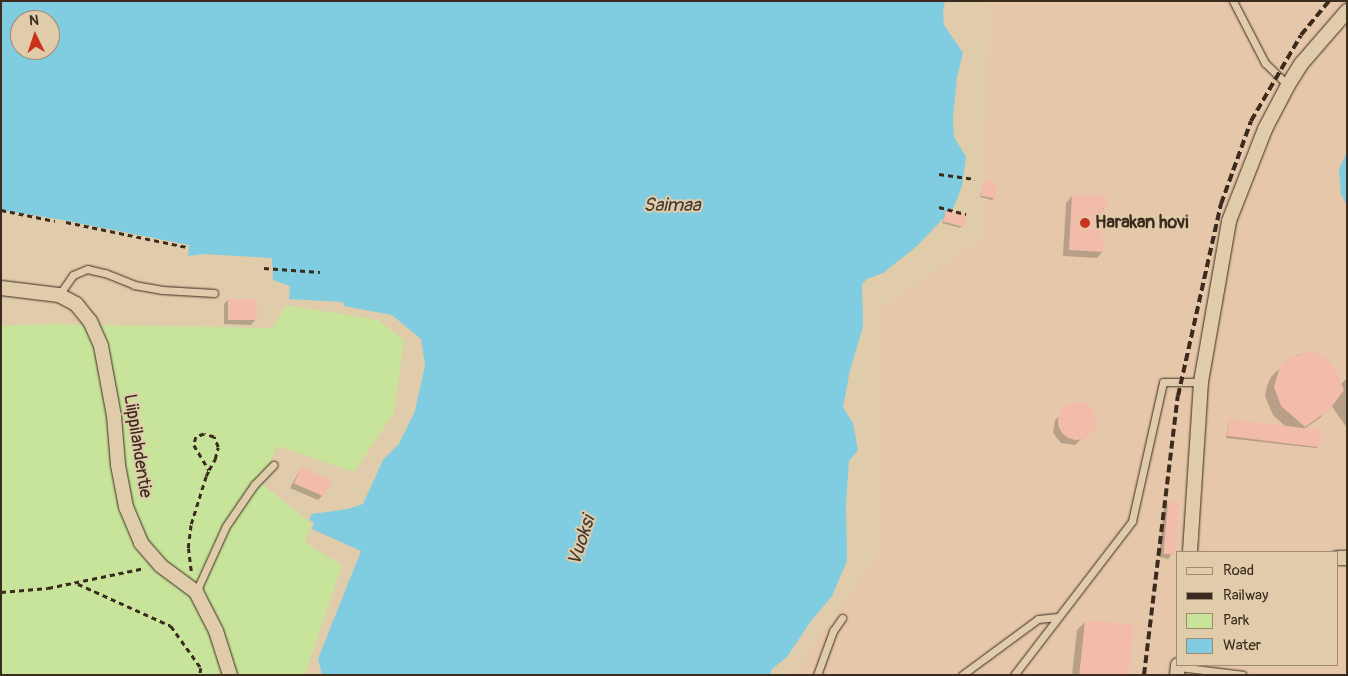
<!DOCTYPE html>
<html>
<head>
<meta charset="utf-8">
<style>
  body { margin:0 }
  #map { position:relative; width:1348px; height:676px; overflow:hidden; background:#e0ccaa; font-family:Pangolin,sans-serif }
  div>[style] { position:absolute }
  .built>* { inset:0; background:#e6c7aa }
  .green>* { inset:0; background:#c8e49b }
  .water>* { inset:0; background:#80cce0 }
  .shadow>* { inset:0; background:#0003 }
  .building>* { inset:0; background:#f3bba9; transform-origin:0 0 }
  .round { border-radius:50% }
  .path>* { height:2.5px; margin-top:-1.25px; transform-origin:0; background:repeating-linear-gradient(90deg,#3b2a1e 0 5px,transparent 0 9px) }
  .roads { filter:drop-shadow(0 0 1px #3b2a1e) drop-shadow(0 0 1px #3b2a1e) }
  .lane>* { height:7px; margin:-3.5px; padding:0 3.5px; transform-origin:3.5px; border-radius:3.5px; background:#e0ccaa }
  .street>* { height:14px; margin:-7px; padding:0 7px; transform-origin:7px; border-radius:7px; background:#e0ccaa }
  .rail>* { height:4px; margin-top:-2px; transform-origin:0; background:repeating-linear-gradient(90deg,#3b2a1e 0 8px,transparent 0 12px) }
  .dots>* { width:14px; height:14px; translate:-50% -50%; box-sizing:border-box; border:2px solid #e0ccaa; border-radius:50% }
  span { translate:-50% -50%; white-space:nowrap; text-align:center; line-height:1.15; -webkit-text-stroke:4px #e0ccaa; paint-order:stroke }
  .poi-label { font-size:18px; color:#3b2a1e; font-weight:700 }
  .left { translate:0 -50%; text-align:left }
  .street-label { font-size:18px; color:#3b2a1e }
  .water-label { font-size:19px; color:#423a31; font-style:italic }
  .frame { position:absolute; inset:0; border:2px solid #3b2a1e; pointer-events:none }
  .legend { position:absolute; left:1176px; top:551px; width:162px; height:115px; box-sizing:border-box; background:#e0ccaa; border:1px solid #9e8b72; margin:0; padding:6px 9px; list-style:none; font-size:15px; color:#3b2a1e }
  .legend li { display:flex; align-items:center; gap:10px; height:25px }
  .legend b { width:25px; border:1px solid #9e8b72 }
  .north { position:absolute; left:10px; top:10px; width:50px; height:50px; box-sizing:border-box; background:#e0ccaa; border:1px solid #9e8b72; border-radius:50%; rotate:356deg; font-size:14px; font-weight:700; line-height:20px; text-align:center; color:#3b2a1e }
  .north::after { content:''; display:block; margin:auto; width:18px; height:22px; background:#c8321e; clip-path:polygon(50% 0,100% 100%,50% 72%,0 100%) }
</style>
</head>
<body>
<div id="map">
  <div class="built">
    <i style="clip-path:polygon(evenodd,990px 1px,1347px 1px,1347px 675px,794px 675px,879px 552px,878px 310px,984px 237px,990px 1px,1177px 552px,1337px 552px,1337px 665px,1177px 665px,1177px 552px)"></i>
  </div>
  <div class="green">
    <i style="clip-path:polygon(286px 305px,378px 320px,404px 340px,394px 413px,354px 472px,277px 446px,262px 484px,311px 523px,305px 543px,342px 565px,305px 675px,1px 675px,1px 326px,50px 324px,273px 328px)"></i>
  </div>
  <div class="water">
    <i style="clip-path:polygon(evenodd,1px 1px,945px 1px,943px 11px,944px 25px,963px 53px,957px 77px,953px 117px,954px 137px,966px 157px,962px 186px,954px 207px,917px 246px,883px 273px,867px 279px,862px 284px,863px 327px,850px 370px,843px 407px,853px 423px,858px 450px,849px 461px,846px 504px,847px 561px,832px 596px,811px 621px,787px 657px,772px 669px,770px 675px,322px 675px,318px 659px,361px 551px,312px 529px,314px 523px,309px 519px,312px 514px,348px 509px,363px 504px,383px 460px,399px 444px,415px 411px,425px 365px,421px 339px,392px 315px,344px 306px,343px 302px,289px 299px,290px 286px,273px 280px,272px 258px,203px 254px,188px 256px,189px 245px,63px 220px,1px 210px,1px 1px,20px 20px,50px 20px,50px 50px,20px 50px,20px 20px)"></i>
    <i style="clip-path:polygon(1347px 151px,1347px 206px,1341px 194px,1339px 170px)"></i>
  </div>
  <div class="shadow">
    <i style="clip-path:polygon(984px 181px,994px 198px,992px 200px,980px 197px)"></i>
    <i style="clip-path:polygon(1072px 196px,1105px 207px,1102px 211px,1100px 241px,1103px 251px,1097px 258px,1063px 256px,1066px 203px)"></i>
    <i style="clip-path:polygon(946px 211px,962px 226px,960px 228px,942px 223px)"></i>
    <i style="clip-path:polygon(228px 300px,255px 320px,251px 325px,224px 324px,224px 304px)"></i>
    <i style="clip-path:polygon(1308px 354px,1341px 384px,1347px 378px,1347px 428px,1331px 405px,1320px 418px,1304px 429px,1318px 447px,1316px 448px,1226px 438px,1229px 420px,1286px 427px,1273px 415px,1265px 396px,1267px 386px,1271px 377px,1281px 367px,1297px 355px)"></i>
    <i style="clip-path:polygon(1072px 404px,1085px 405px,1093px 415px,1093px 428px,1075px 445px,1061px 443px,1053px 433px,1055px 420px)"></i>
    <i style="clip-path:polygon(301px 468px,322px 496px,318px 500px,290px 488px)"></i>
    <i style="clip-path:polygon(1168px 503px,1172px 554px,1168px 559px,1159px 557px,1164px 507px)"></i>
    <i style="clip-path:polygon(1086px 621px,1127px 675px,1072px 675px,1077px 630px)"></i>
  </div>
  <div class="building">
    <i style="left:984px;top:180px;width:14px;height:16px;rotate:12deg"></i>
    <i style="clip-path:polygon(1072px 195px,1107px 196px,1107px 208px,1103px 208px,1102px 239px,1105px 240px,1105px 252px,1069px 250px)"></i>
    <i style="left:946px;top:210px;width:21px;height:12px;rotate:14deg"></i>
    <i style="left:228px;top:299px;width:29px;height:21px"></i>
    <i style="clip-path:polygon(1308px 352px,1319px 354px,1328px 360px,1335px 368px,1344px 390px,1330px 409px,1305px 427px,1281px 406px,1274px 387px,1280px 366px,1287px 359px)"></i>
    <i class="round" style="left:1058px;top:402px;width:38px;height:38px"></i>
    <i style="left:1229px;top:419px;width:93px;height:17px;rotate:7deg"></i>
    <i style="left:301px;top:467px;width:33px;height:18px;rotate:23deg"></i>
    <i style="left:1168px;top:502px;width:11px;height:52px;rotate:5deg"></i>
    <i style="left:1085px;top:620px;width:49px;height:55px;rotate:6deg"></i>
  </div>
  <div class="path">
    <i style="left:939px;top:174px;width:36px;rotate:8deg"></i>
    <i style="left:939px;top:207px;width:28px;rotate:15deg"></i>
    <i style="left:1px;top:210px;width:55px;rotate:11.5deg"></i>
    <i style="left:66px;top:222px;width:124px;rotate:11.7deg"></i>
    <i style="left:264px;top:268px;width:56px;rotate:4.1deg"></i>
    <i style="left:191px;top:571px;width:23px;rotate:-97deg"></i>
    <i style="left:188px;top:548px;width:24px;rotate:-83deg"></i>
    <i style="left:191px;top:524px;width:50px;rotate:-72.6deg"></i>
    <i style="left:206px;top:476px;width:7px;rotate:-63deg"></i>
    <i style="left:209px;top:470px;width:13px;rotate:-61deg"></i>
    <i style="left:215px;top:459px;width:12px;rotate:-76deg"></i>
    <i style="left:218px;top:447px;width:11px;rotate:-112deg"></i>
    <i style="left:214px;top:437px;width:10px;rotate:-163deg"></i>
    <i style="left:204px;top:434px;width:9px;rotate:159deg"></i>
    <i style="left:196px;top:437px;width:8px;rotate:104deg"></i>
    <i style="left:194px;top:445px;width:29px;rotate:59deg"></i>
    <i style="left:78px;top:584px;width:102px;rotate:24.3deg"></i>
    <i style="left:171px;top:626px;width:52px;rotate:54.5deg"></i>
    <i style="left:201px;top:668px;width:7px;rotate:98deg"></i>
    <i style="left:1px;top:592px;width:47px;rotate:-4.9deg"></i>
    <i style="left:48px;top:588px;width:99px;rotate:-11.7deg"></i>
  </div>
  <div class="roads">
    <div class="lane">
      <i style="left:1233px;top:1px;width:70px;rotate:62.7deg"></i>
      <i style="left:1265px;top:63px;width:32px;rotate:44deg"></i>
      <i style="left:59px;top:295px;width:24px;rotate:-55deg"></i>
      <i style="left:73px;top:275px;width:15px;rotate:-23deg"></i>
      <i style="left:87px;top:269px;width:18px;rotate:13deg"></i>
      <i style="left:105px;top:273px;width:31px;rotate:22deg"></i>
      <i style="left:134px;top:285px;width:29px;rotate:10deg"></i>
      <i style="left:163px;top:290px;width:51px;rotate:3.4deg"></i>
      <i style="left:196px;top:592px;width:72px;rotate:-65.6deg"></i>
      <i style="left:226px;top:526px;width:50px;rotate:-55.7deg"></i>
      <i style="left:254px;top:485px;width:28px;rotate:-46deg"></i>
      <i style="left:1178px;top:667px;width:65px;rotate:7deg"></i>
      <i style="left:817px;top:675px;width:47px;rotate:-70deg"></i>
      <i style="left:833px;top:631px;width:16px;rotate:-55deg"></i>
      <i style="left:962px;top:675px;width:94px;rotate:-36.4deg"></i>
      <i style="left:1038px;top:619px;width:20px;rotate:-6deg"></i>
      <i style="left:1014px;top:675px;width:194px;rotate:-52.5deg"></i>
      <i style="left:1132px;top:521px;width:142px;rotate:-77.4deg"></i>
      <i style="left:1163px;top:382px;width:38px"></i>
    </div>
    <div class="street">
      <i style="left:1px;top:288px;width:58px;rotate:6.9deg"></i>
      <i style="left:59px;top:295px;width:19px;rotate:28deg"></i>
      <i style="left:76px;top:304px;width:22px;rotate:51deg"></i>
      <i style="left:90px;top:321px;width:27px;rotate:66deg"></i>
      <i style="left:101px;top:346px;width:71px;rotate:79.5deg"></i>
      <i style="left:114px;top:416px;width:49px;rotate:85.3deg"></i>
      <i style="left:118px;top:465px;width:43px;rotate:79.2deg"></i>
      <i style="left:126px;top:507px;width:39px;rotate:67deg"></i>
      <i style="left:141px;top:543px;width:30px;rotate:49deg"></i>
      <i style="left:161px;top:566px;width:44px;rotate:36.6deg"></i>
      <i style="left:196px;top:592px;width:44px;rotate:62.9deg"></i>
      <i style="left:216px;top:631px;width:46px;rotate:72.3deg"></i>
      <i style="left:1190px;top:552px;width:170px;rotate:-86.3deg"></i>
      <i style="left:1201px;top:382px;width:163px;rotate:-80.1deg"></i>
      <i style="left:1229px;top:221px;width:99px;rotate:-68.6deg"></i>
      <i style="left:1265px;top:129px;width:50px;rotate:-62.4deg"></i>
      <i style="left:1288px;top:85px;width:26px;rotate:-58deg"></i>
      <i style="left:1302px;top:63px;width:69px;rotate:-49.1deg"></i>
      <i style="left:1337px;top:558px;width:10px"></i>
      <i style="left:1177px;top:675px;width:10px;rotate:-84deg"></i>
    </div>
  </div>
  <div class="rail">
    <i style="left:1144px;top:675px;width:281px;rotate:-83.1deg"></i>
    <i style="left:1178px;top:396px;width:197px;rotate:-77.4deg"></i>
    <i style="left:1221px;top:204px;width:88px;rotate:-70.1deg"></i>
    <i style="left:1251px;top:121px;width:99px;rotate:-59.8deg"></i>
    <i style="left:1301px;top:35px;width:44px;rotate:-50.5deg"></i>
  </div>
  <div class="dots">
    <i style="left:1085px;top:223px;background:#c8321e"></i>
  </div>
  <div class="poi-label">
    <span class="left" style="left:1095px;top:223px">Harakan hovi</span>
  </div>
  <div class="street-label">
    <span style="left:137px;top:446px;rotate:81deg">Liippilahdentie</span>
  </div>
  <div class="water-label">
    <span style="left:672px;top:206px">Saimaa</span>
    <span style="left:582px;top:541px;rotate:-72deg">Vuoksi</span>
  </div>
  <div class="frame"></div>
  <ul class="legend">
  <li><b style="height:6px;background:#e0ccaa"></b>Road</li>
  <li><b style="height:6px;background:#3b2a1e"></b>Railway</li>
  <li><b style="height:14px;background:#c8e49b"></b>Park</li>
  <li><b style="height:14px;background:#80cce0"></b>Water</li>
  </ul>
  <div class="north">N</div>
</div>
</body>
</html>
